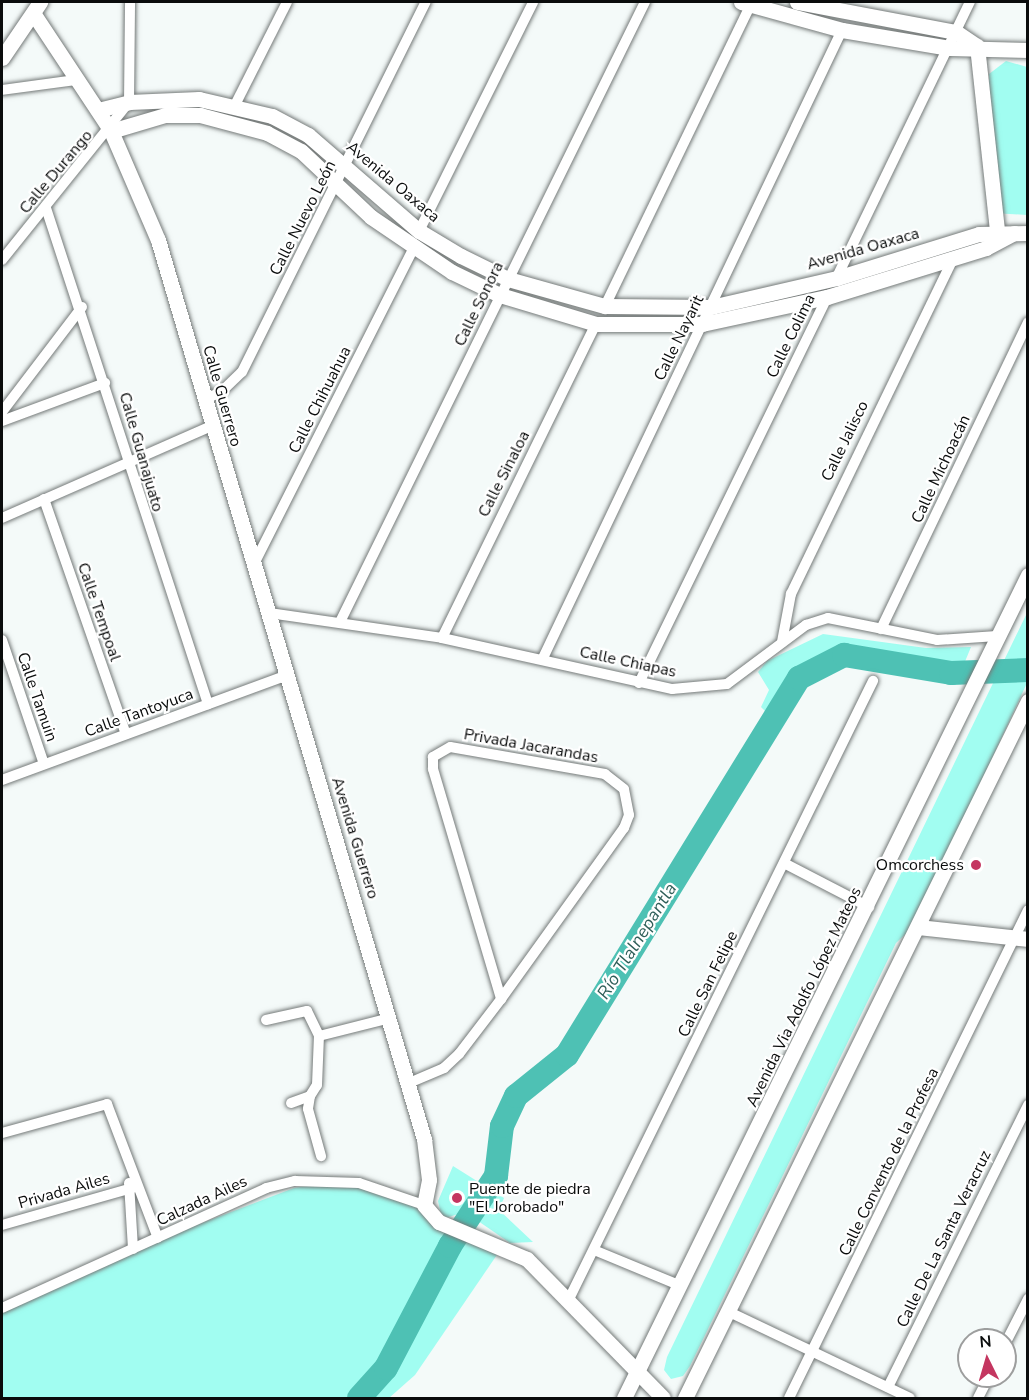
<!DOCTYPE html>
<html>
<head>
<meta charset="utf-8">
<style>
  body { margin:0 }
  #map { position:relative; width:1029px; height:1400px; overflow:hidden; background:#f4faf9; font-family:"Nunito Sans",sans-serif }
  div>[style] { position:absolute }
  .green>* { inset:0; background:#a1fdf1 }
  .river>* { height:24px; margin:-12px; padding:0 12px; transform-origin:12px; border-radius:12px; background:#4ec1b4 }
  .roads { filter:drop-shadow(0 0 2px #757a79) drop-shadow(0 0 2px #757a79) }
  .street>* { height:10px; margin:-5px; padding:0 5px; transform-origin:5px; border-radius:5px; background:#fff }
  .secondary>* { height:15px; margin:-7.5px; padding:0 7.5px; transform-origin:7.5px; border-radius:7.5px; background:#fff }
  .dots>* { width:16px; height:16px; translate:-50% -50%; box-sizing:border-box; border:3px solid #fff; border-radius:50% }
  span { translate:-50% -50%; white-space:nowrap; text-align:center; line-height:1.15; -webkit-text-stroke:4.5px #fff; paint-order:stroke }
  .street-label { font-size:16px; color:#0a0c0c }
  .poi-label { font-size:16px; color:#0a0c0c }
  .right { translate:-100% -50%; text-align:right }
  .left { translate:0 -50%; text-align:left }
  .water-label { font-size:18px; color:#2f5f59; font-style:italic }
  .frame { position:absolute; inset:0; border:3px solid #0a0c0c; pointer-events:none }
  .north { position:absolute; left:957px; top:1328px; width:60px; height:60px; box-sizing:border-box; background:#fff; border:2px solid #9d9e9e; border-radius:50%; rotate:355deg; font-size:16px; font-weight:700; line-height:24px; text-align:center; color:#0a0c0c }
  .north::after { content:''; display:block; margin:auto; width:21px; height:27px; background:#c43660; clip-path:polygon(50% 0,100% 100%,50% 72%,0 100%) }
</style>
</head>
<body>
<div id="map">
  <div class="green">
    <i style="clip-path:polygon(1006px 61px,1027px 67px,1027px 215px,993px 213px,989px 74px)"></i>
    <i style="clip-path:polygon(1027px 613px,1027px 683px,914px 926px,896px 943px,690px 1366px,683px 1376px,671px 1379px,664px 1370px,667px 1357px)"></i>
    <i style="clip-path:polygon(823px 634px,926px 648px,971px 647px,964px 664px,955px 666px,838px 648px,801px 667px,766px 712px,761px 707px,769px 690px,758px 672px,767px 661px)"></i>
    <i style="clip-path:polygon(453px 1166px,504px 1198px,499px 1210px,533px 1242px,510px 1243px,465px 1212px,442px 1219px,438px 1201px)"></i>
    <i style="clip-path:polygon(325px 1183px,359px 1186px,399px 1200px,503px 1246px,415px 1375px,389px 1398px,2px 1398px,2px 1310px,149px 1243px,294px 1188px)"></i>
  </div>
  <div class="river">
    <i style="left:359px;top:1398px;width:40px;rotate:-48deg"></i>
    <i style="left:386px;top:1368px;width:138px;rotate:-62.3deg"></i>
    <i style="left:450px;top:1246px;width:84px;rotate:-56.7deg"></i>
    <i style="left:496px;top:1176px;width:50px;rotate:-83.2deg"></i>
    <i style="left:502px;top:1126px;width:33px;rotate:-65deg"></i>
    <i style="left:516px;top:1096px;width:65px;rotate:-38.8deg"></i>
    <i style="left:567px;top:1055px;width:443px;rotate:-58.4deg"></i>
    <i style="left:799px;top:678px;width:51px;rotate:-27.1deg"></i>
    <i style="left:844px;top:655px;width:109px;rotate:9.5deg"></i>
    <i style="left:951px;top:673px;width:77px;rotate:-2.2deg"></i>
  </div>
  <div class="roads">
    <div class="street">
      <i style="left:2px;top:90px;width:75px;rotate:-7.7deg"></i>
      <i style="left:236px;top:103px;width:113px;rotate:-63.2deg"></i>
      <i style="left:46px;top:208px;width:522px;rotate:71.91deg"></i>
      <i style="left:419px;top:231px;width:256px;rotate:-63.5deg"></i>
      <i style="left:2px;top:260px;width:203px;rotate:-51.2deg"></i>
      <i style="left:129px;top:102px;width:100px;rotate:-89.4deg"></i>
      <i style="left:835px;top:281px;width:310px;rotate:-64.2deg"></i>
      <i style="left:605px;top:306px;width:338px;rotate:-64.2deg"></i>
      <i style="left:204px;top:399px;width:17px;rotate:-21deg"></i>
      <i style="left:220px;top:393px;width:30px;rotate:-44deg"></i>
      <i style="left:242px;top:372px;width:413px;rotate:-63.6deg"></i>
      <i style="left:2px;top:412px;width:132px;rotate:-52.7deg"></i>
      <i style="left:2px;top:421px;width:110px;rotate:-20.3deg"></i>
      <i style="left:44px;top:499px;width:249px;rotate:70.8deg"></i>
      <i style="left:2px;top:518px;width:229px;rotate:-23.7deg"></i>
      <i style="left:254px;top:564px;width:353px;rotate:-63.2deg"></i>
      <i style="left:269px;top:613px;width:175px;rotate:8.2deg"></i>
      <i style="left:442px;top:638px;width:236px;rotate:12.5deg"></i>
      <i style="left:672px;top:689px;width:55px;rotate:-5.2deg"></i>
      <i style="left:727px;top:684px;width:99px;rotate:-36.8deg"></i>
      <i style="left:806px;top:625px;width:23px;rotate:-18deg"></i>
      <i style="left:828px;top:618px;width:111px;rotate:11.4deg"></i>
      <i style="left:937px;top:640px;width:60px;rotate:-3.8deg"></i>
      <i style="left:341px;top:620px;width:689px;rotate:-63.81deg"></i>
      <i style="left:881px;top:629px;width:340px;rotate:-64.4deg"></i>
      <i style="left:442px;top:638px;width:350px;rotate:-63.9deg"></i>
      <i style="left:2px;top:640px;width:131px;rotate:71.3deg"></i>
      <i style="left:782px;top:642px;width:49px;rotate:-79.4deg"></i>
      <i style="left:791px;top:594px;width:372px;rotate:-64.2deg"></i>
      <i style="left:543px;top:658px;width:696px;rotate:-64.54deg"></i>
      <i style="left:639px;top:683px;width:432px;rotate:-64deg"></i>
      <i style="left:2px;top:780px;width:305px;rotate:-20.2deg"></i>
      <i style="left:784px;top:863px;width:96px;rotate:27.4deg"></i>
      <i style="left:266px;top:1020px;width:42px;rotate:-12.4deg"></i>
      <i style="left:307px;top:1011px;width:28px;rotate:64deg"></i>
      <i style="left:319px;top:1036px;width:73px;rotate:-14.2deg"></i>
      <i style="left:409px;top:1083px;width:38px;rotate:-23deg"></i>
      <i style="left:444px;top:1068px;width:21px;rotate:-43deg"></i>
      <i style="left:459px;top:1054px;width:69px;rotate:-52.6deg"></i>
      <i style="left:501px;top:999px;width:211px;rotate:-54.3deg"></i>
      <i style="left:624px;top:828px;width:14px;rotate:-69deg"></i>
      <i style="left:629px;top:815px;width:26px;rotate:-101deg"></i>
      <i style="left:624px;top:789px;width:24px;rotate:-142deg"></i>
      <i style="left:605px;top:774px;width:157px;rotate:-170.1deg"></i>
      <i style="left:450px;top:747px;width:20px;rotate:150deg"></i>
      <i style="left:433px;top:757px;width:12px;rotate:90deg"></i>
      <i style="left:433px;top:769px;width:240px;rotate:73.5deg"></i>
      <i style="left:310px;top:1096px;width:13px;rotate:99deg"></i>
      <i style="left:308px;top:1109px;width:49px;rotate:74.5deg"></i>
      <i style="left:291px;top:1103px;width:20px;rotate:-20deg"></i>
      <i style="left:310px;top:1096px;width:13px;rotate:-58deg"></i>
      <i style="left:317px;top:1085px;width:49px;rotate:-87.7deg"></i>
      <i style="left:2px;top:1133px;width:109px;rotate:-15.4deg"></i>
      <i style="left:107px;top:1104px;width:143px;rotate:69.2deg"></i>
      <i style="left:129px;top:1183px;width:66px;rotate:86.5deg"></i>
      <i style="left:2px;top:1225px;width:138px;rotate:-15.9deg"></i>
      <i style="left:594px;top:1250px;width:94px;rotate:22.5deg"></i>
      <i style="left:569px;top:1299px;width:689px;rotate:-63.81deg"></i>
      <i style="left:2px;top:1308px;width:290px;rotate:-24.4deg"></i>
      <i style="left:266px;top:1188px;width:30px;rotate:-14deg"></i>
      <i style="left:295px;top:1181px;width:64px;rotate:1.8deg"></i>
      <i style="left:359px;top:1183px;width:69px;rotate:18.7deg"></i>
      <i style="left:729px;top:1312px;width:200px;rotate:25.4deg"></i>
      <i style="left:1005px;top:1344px;width:51px;rotate:-62.9deg"></i>
      <i style="left:888px;top:1387px;width:315px;rotate:-63.6deg"></i>
      <i style="left:789px;top:1398px;width:543px;rotate:-63.91deg"></i>
      <i style="left:978px;top:1398px;width:25px;rotate:-63deg"></i>
    </div>
    <div class="secondary">
      <i style="left:741px;top:2px;width:105px;rotate:15.5deg"></i>
      <i style="left:842px;top:30px;width:109px;rotate:9.5deg"></i>
      <i style="left:950px;top:48px;width:78px;rotate:1.5deg"></i>
      <i style="left:797px;top:2px;width:162px;rotate:10.7deg"></i>
      <i style="left:956px;top:32px;width:25px;rotate:34deg"></i>
      <i style="left:35px;top:16px;width:138px;rotate:56.5deg"></i>
      <i style="left:111px;top:131px;width:119px;rotate:66.7deg"></i>
      <i style="left:158px;top:240px;width:938px;rotate:73.52deg"></i>
      <i style="left:424px;top:1139px;width:41px;rotate:83deg"></i>
      <i style="left:429px;top:1180px;width:25px;rotate:101deg"></i>
      <i style="left:424px;top:1205px;width:23px;rotate:49deg"></i>
      <i style="left:439px;top:1222px;width:95px;rotate:22.8deg"></i>
      <i style="left:527px;top:1259px;width:194px;rotate:45.6deg"></i>
      <i style="left:977px;top:46px;width:195px;rotate:83.8deg"></i>
      <i style="left:2px;top:58px;width:68px;rotate:-55.8deg"></i>
      <i style="left:98px;top:110px;width:32px;rotate:-14deg"></i>
      <i style="left:129px;top:102px;width:70px;rotate:-2.5deg"></i>
      <i style="left:199px;top:99px;width:75px;rotate:13.1deg"></i>
      <i style="left:272px;top:116px;width:41px;rotate:27.8deg"></i>
      <i style="left:308px;top:135px;width:147px;rotate:40.9deg"></i>
      <i style="left:419px;top:231px;width:49px;rotate:30.8deg"></i>
      <i style="left:461px;top:256px;width:52px;rotate:26.1deg"></i>
      <i style="left:508px;top:279px;width:101px;rotate:15.6deg"></i>
      <i style="left:605px;top:306px;width:106px;rotate:0.5deg"></i>
      <i style="left:711px;top:307px;width:129px;rotate:-13deg"></i>
      <i style="left:837px;top:278px;width:149px;rotate:-17.2deg"></i>
      <i style="left:979px;top:234px;width:49px;rotate:-1.2deg"></i>
      <i style="left:111px;top:131px;width:56px;rotate:-16.5deg"></i>
      <i style="left:165px;top:115px;width:35px"></i>
      <i style="left:200px;top:115px;width:69px;rotate:15deg"></i>
      <i style="left:267px;top:133px;width:38px;rotate:28deg"></i>
      <i style="left:301px;top:151px;width:96px;rotate:43.3deg"></i>
      <i style="left:371px;top:217px;width:98px;rotate:34.2deg"></i>
      <i style="left:452px;top:272px;width:53px;rotate:25.6deg"></i>
      <i style="left:500px;top:295px;width:100px;rotate:16.8deg"></i>
      <i style="left:596px;top:324px;width:106px"></i>
      <i style="left:702px;top:324px;width:128px;rotate:-12.2deg"></i>
      <i style="left:827px;top:297px;width:166px;rotate:-17.1deg"></i>
      <i style="left:986px;top:248px;width:32px;rotate:-28deg"></i>
      <i style="left:918px;top:927px;width:111px;rotate:6.2deg"></i>
      <i style="left:624px;top:1398px;width:917px;rotate:-63.85deg"></i>
      <i style="left:685px;top:1398px;width:777px;rotate:-63.8deg"></i>
    </div>
  </div>
  <div class="dots">
    <i style="left:976px;top:865px;background:#c43660"></i>
    <i style="left:457px;top:1198px;background:#c43660"></i>
  </div>
  <div class="street-label">
    <span style="left:56px;top:172px;rotate:-50deg">Calle Durango</span>
    <span style="left:393px;top:182px;rotate:40deg">Avenida Oaxaca</span>
    <span style="left:303px;top:218px;rotate:-63deg">Calle Nuevo León</span>
    <span style="left:863px;top:249px;rotate:-16deg">Avenida Oaxaca</span>
    <span style="left:479px;top:304px;rotate:-64deg">Calle Sonora</span>
    <span style="left:791px;top:336px;rotate:-64deg">Calle Colima</span>
    <span style="left:679px;top:338px;rotate:-64deg">Calle Nayarit</span>
    <span style="left:222px;top:396px;rotate:74deg">Calle Guerrero</span>
    <span style="left:320px;top:400px;rotate:-63deg">Calle Chihuahua</span>
    <span style="left:845px;top:441px;rotate:-64deg">Calle Jalisco</span>
    <span style="left:141px;top:452px;rotate:74deg">Calle Guanajuato</span>
    <span style="left:941px;top:469px;rotate:-65deg">Calle Michoacán</span>
    <span style="left:504px;top:474px;rotate:-63deg">Calle Sinaloa</span>
    <span style="left:99px;top:612px;rotate:71deg">Calle Tempoal</span>
    <span style="left:628px;top:662px;rotate:12deg">Calle Chiapas</span>
    <span style="left:37px;top:697px;rotate:71deg">Calle Tamuin</span>
    <span style="left:139px;top:713px;rotate:-20deg">Calle Tantoyuca</span>
    <span style="left:531px;top:746px;rotate:10deg">Privada Jacarandas</span>
    <span style="left:355px;top:838px;rotate:73deg">Avenida Guerrero</span>
    <span style="left:708px;top:984px;rotate:-64deg">Calle San Felipe</span>
    <span style="left:804px;top:997px;rotate:-64deg">Avenida Via Adolfo López Mateos</span>
    <span style="left:889px;top:1162px;rotate:-64deg">Calle Convento de la Profesa</span>
    <span style="left:64px;top:1191px;rotate:-16deg">Privada Ailes</span>
    <span style="left:202px;top:1201px;rotate:-25deg">Calzada Ailes</span>
    <span style="left:944px;top:1239px;rotate:-64deg">Calle De La Santa Veracruz</span>
  </div>
  <div class="poi-label">
    <span class="right" style="left:964px;top:865px">Omcorchess</span>
    <span class="left" style="left:469px;top:1198px">Puente de piedra<br>"El Jorobado"</span>
  </div>
  <div class="water-label">
    <span style="left:637px;top:941px;rotate:-58deg">Río Tlalnepantla</span>
  </div>
  <div class="frame"></div>
  <div class="north">N</div>
</div>
</body>
</html>
